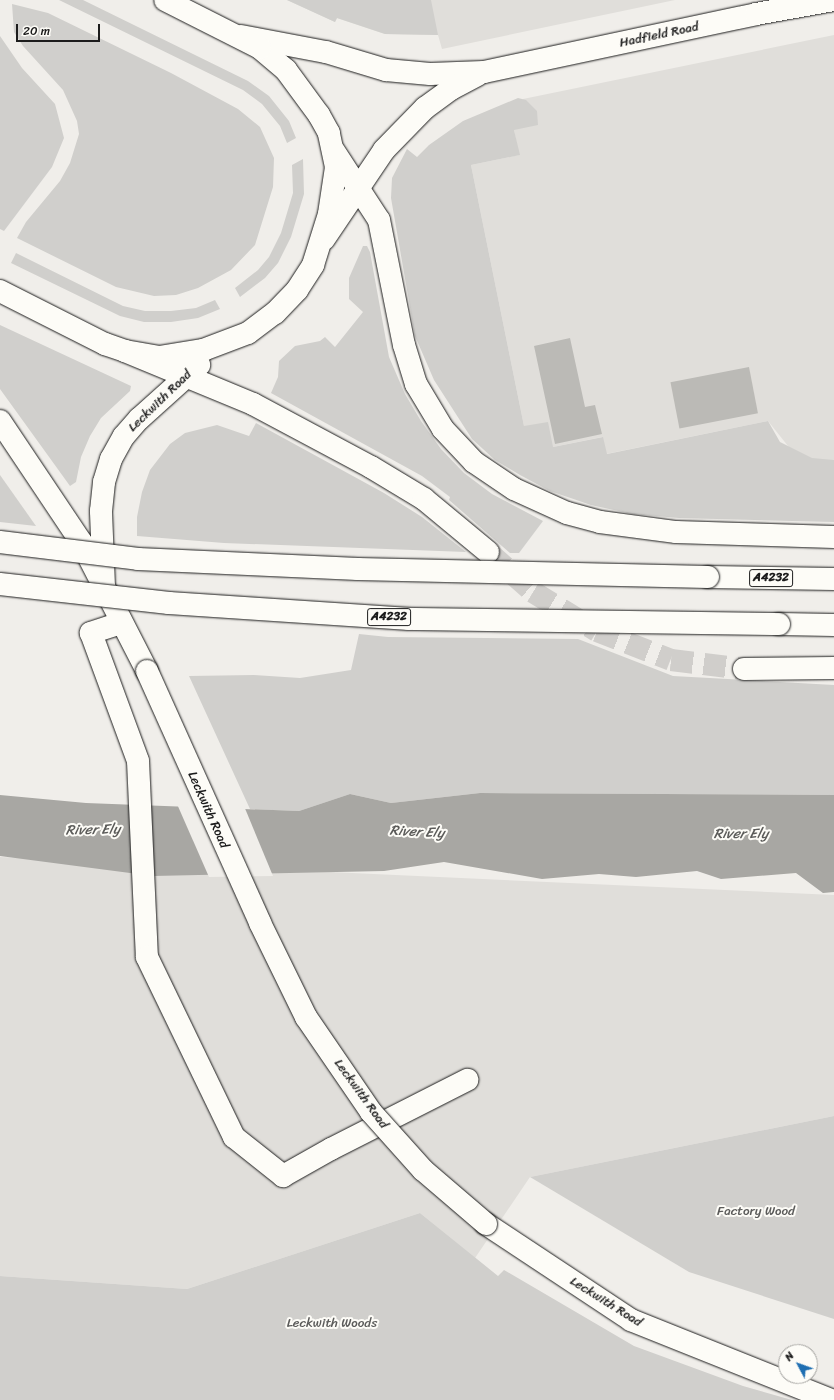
<!DOCTYPE html>
<html>
<head>
<meta charset="utf-8">
<style>
  body { margin:0 }
  #map { position:relative; width:834px; height:1400px; overflow:hidden; background:#f0eeea; font-family:Sriracha,sans-serif }
  div>[style] { position:absolute }
  .built>* { inset:0; background:#e0deda }
  .green>* { inset:0; background:#d0cfcc }
  .water>* { inset:0; background:#a8a7a3 }
  .pier>* { inset:0; background:#f0eeea }
  .building>* { inset:0; background:#bbbab6; transform-origin:0 0 }
  .primary-tunnel>* { height:22px; margin-top:-11px; transform-origin:0; background:repeating-linear-gradient(90deg,#d0cecb 0 22px,transparent 0 33px) }
  .roads { filter:drop-shadow(0 0 1px #1c1c1c) drop-shadow(0 0 1px #1c1c1c) }
  .street>* { height:22px; margin:-11px; padding:0 11px; transform-origin:11px; border-radius:11px; background:#fdfcf7 }
  .secondary>* { height:22px; margin:-11px; padding:0 11px; transform-origin:11px; border-radius:11px; background:#fdfcf7 }
  .primary>* { height:22px; margin:-11px; padding:0 11px; transform-origin:11px; border-radius:11px; background:#fdfcf7 }
  .bridges { filter:drop-shadow(0 0 1px #1c1c1c) drop-shadow(0 0 1px #1c1c1c) }
  .secondary-bridge>* { height:22px; margin:-11px; padding:0 11px; transform-origin:11px; border-radius:11px; background:#fdfcf7 }
  .primary-bridge>* { height:22px; margin:-11px; padding:0 11px; transform-origin:11px; border-radius:11px; background:#fdfcf7 }
  span { translate:-50% -50%; white-space:nowrap; text-align:center; line-height:1.15; -webkit-text-stroke:4px #fdfcf7; paint-order:stroke }
  .shield-label span { padding:1px 3px; background:#fdfcf7; border:1px solid; border-radius:3px; -webkit-text-stroke-width:0 }
  .shield-label { font-size:12px; color:#1c1c1c; font-weight:700 }
  .street-label { font-size:13px; color:#1c1c1c }
  .park-label { font-size:13px; color:#5b5b5a }
  .water-label { font-size:14px; color:#5b5b59; font-style:italic }
  .north { position:absolute; left:778px; top:1344px; width:40px; height:40px; box-sizing:border-box; background:#fdfcf7; border:1px solid #a3a29f; border-radius:50%; rotate:311deg; font-size:11px; font-weight:700; line-height:16px; text-align:center; color:#1c1c1c }
  .north::after { content:''; display:block; margin:auto; width:14px; height:18px; background:#1f6fb2; clip-path:polygon(50% 0,100% 100%,50% 72%,0 100%) }
  .scale { position:absolute; left:16px; top:24px; width:84px; height:18px; box-sizing:border-box; border:2px solid #1c1c1c; border-top:0; padding-left:5px; font-size:12px; line-height:14px; white-space:nowrap; color:#1c1c1c; -webkit-text-stroke:3px #fdfcf7; paint-order:stroke }
</style>
</head>
<body>
<div id="map">
  <div class="built">
    <i style="clip-path:polygon(287px 0,675px 0,442px 49px,438px 35px,385px 34px,337px 18px,335px 22px)"></i>
    <i style="clip-path:polygon(834px 35px,834px 466px,804px 466px,768px 421px,606px 454px,602px 437px,553px 447px,524px 426px,471px 165px,519px 155px,514px 130px,523px 99px)"></i>
    <i style="clip-path:polygon(0 857px,834px 895px,834px 1116px,530px 1177px,475px 1258px,420px 1213px,187px 1289px,0 1276px)"></i>
  </div>
  <div class="green">
    <i style="clip-path:polygon(59px 0,83px 0,248px 81px,269px 96px,289px 121px,296px 138px,287px 143px,280px 126px,262px 104px,243px 90px)"></i>
    <i style="clip-path:polygon(287px 0,431px 0,438px 35px,385px 34px,337px 18px,335px 22px)"></i>
    <i style="clip-path:polygon(12px 4px,48px 13px,171px 73px,238px 109px,260px 127px,274px 158px,273px 187px,255px 245px,231px 270px,198px 288px,176px 295px,154px 296px,116px 287px,17px 238px,26px 222px,60px 181px,70px 163px,79px 134px,77px 121px,63px 90px,23px 46px,14px 32px)"></i>
    <i style="clip-path:polygon(0 36px,22px 68px,55px 104px,64px 138px,52px 167px,4px 231px,0 229px)"></i>
    <i style="clip-path:polygon(518px 98px,526px 100px,537px 111px,538px 125px,514px 130px,520px 155px,471px 165px,524px 426px,548px 422px,553px 447px,603px 437px,607px 454px,768px 421px,780px 442px,812px 458px,834px 460px,834px 522px,679px 518px,632px 514px,591px 505px,550px 491px,520px 475px,495px 460px,472px 439px,434px 380px,415px 336px,391px 198px,392px 178px,407px 149px,417px 157px,429px 145px,463px 121px)"></i>
    <i style="clip-path:polygon(303px 159px,304px 194px,291px 237px,278px 263px,265px 278px,240px 297px,235px 288px,258px 270px,269px 257px,281px 233px,293px 193px,292px 165px)"></i>
    <i style="clip-path:polygon(363px 246px,367px 246px,370px 252px,389px 357px,405px 394px,421px 421px,441px 449px,464px 473px,492px 494px,543px 521px,519px 553px,510px 553px,449px 500px,450px 497px,422px 476px,271px 393px,278px 377px,279px 361px,295px 346px,320px 341px,325px 337px,335px 347px,363px 312px,349px 299px,349px 278px)"></i>
    <i style="clip-path:polygon(16px 253px,123px 306px,145px 311px,171px 311px,196px 308px,215px 300px,220px 309px,198px 318px,171px 322px,144px 322px,120px 316px,11px 263px)"></i>
    <i style="clip-path:polygon(0 325px,131px 386px,130px 391px,101px 418px,90px 436px,81px 457px,76px 482px,70px 486px,0 389px)"></i>
    <i style="clip-path:polygon(256px 423px,384px 493px,422px 517px,466px 552px,224px 543px,137px 536px,137px 517px,142px 492px,150px 470px,170px 444px,185px 433px,217px 425px,249px 436px)"></i>
    <i style="clip-path:polygon(0 475px,36px 526px,0 522px)"></i>
    <i style="clip-path:polygon(359px 634px,388px 637px,578px 639px,673px 676px,834px 685px,834px 795px,480px 793px,391px 803px,350px 794px,299px 811px,250px 809px,189px 676px,254px 675px,300px 678px,351px 670px)"></i>
    <i style="clip-path:polygon(834px 1116px,834px 1319px,689px 1272px,530px 1177px)"></i>
    <i style="clip-path:polygon(420px 1213px,498px 1276px,504px 1270px,634px 1346px,743px 1386px,792px 1400px,0 1400px,0 1276px,187px 1289px)"></i>
  </div>
  <div class="water">
    <i style="clip-path:polygon(480px 793px,834px 795px,834px 892px,823px 893px,796px 873px,721px 879px,697px 871px,636px 877px,599px 874px,542px 879px,444px 862px,384px 871px,153px 876px,0 856px,0 795px,86px 803px,299px 811px,350px 794px,391px 803px)"></i>
  </div>
  <div class="pier">
    <i style="clip-path:polygon(177px 804px,244px 806px,273px 876px,209px 877px)"></i>
  </div>
  <div class="building">
    <i style="clip-path:polygon(570px 338px,585px 407px,595px 405px,602px 434px,555px 444px,534px 346px)"></i>
    <i style="left:749px;top:367px;width:47px;height:80px;rotate:79deg"></i>
  </div>
  <div class="primary-tunnel">
    <i style="left:488px;top:552px;width:60px;rotate:41.6deg"></i>
    <i style="left:533px;top:592px;width:75px;rotate:31.4deg"></i>
    <i style="left:597px;top:631px;width:79px;rotate:21.4deg"></i>
    <i style="left:671px;top:660px;width:74px;rotate:7deg"></i>
  </div>
  <div class="roads">
    <div class="street">
      <i style="left:241px;top:36px;width:86px;rotate:10.7deg"></i>
      <i style="left:326px;top:52px;width:63px;rotate:16.7deg"></i>
      <i style="left:386px;top:70px;width:44px;rotate:5.2deg"></i>
      <i style="left:430px;top:74px;width:54px;rotate:-2.1deg"></i>
      <i style="left:484px;top:72px;width:278px;rotate:-12deg"></i>
      <i style="left:756px;top:14px;width:79px;rotate:-10.2deg"></i>
      <i style="left:324px;top:239px;width:107px;rotate:-56deg"></i>
      <i style="left:384px;top:150px;width:59px;rotate:-45.7deg"></i>
      <i style="left:425px;top:108px;width:32px;rotate:-36deg"></i>
      <i style="left:451px;top:89px;width:30px;rotate:-28deg"></i>
      <i style="left:121px;top:623px;width:32px;rotate:162deg"></i>
      <i style="left:91px;top:633px;width:136px;rotate:69.8deg"></i>
      <i style="left:138px;top:761px;width:196px;rotate:87.4deg"></i>
      <i style="left:147px;top:957px;width:200px;rotate:64.2deg"></i>
      <i style="left:234px;top:1137px;width:63px;rotate:38.5deg"></i>
      <i style="left:283px;top:1176px;width:55px;rotate:-29.4deg"></i>
      <i style="left:331px;top:1149px;width:153px;rotate:-26.9deg"></i>
    </div>
    <div class="secondary">
      <i style="left:0;top:291px;width:118px;rotate:26.8deg"></i>
      <i style="left:105px;top:344px;width:21px;rotate:19deg"></i>
      <i style="left:125px;top:351px;width:35px;rotate:10deg"></i>
      <i style="left:159px;top:357px;width:45px;rotate:-9deg"></i>
      <i style="left:203px;top:350px;width:48px;rotate:-20.7deg"></i>
      <i style="left:248px;top:333px;width:34px;rotate:-37deg"></i>
      <i style="left:275px;top:313px;width:32px;rotate:-46deg"></i>
      <i style="left:297px;top:290px;width:30px;rotate:-57deg"></i>
      <i style="left:313px;top:265px;width:53px;rotate:-72.6deg"></i>
      <i style="left:329px;top:214px;width:48px;rotate:-81.5deg"></i>
      <i style="left:336px;top:167px;width:35px;rotate:-102deg"></i>
      <i style="left:329px;top:133px;width:21px;rotate:-119deg"></i>
      <i style="left:319px;top:115px;width:56px;rotate:-126.3deg"></i>
      <i style="left:286px;top:70px;width:34px;rotate:-140deg"></i>
      <i style="left:260px;top:48px;width:106px;rotate:-153.2deg"></i>
      <i style="left:0;top:421px;width:146px;rotate:56.2deg"></i>
      <i style="left:81px;top:542px;width:145px;rotate:62.9deg"></i>
      <i style="left:104px;top:587px;width:76px;rotate:-92.3deg"></i>
      <i style="left:101px;top:511px;width:29px;rotate:-84deg"></i>
      <i style="left:104px;top:482px;width:24px;rotate:-73deg"></i>
      <i style="left:111px;top:459px;width:26px;rotate:-61deg"></i>
      <i style="left:124px;top:436px;width:23px;rotate:-49deg"></i>
      <i style="left:139px;top:419px;width:81px;rotate:-42deg"></i>
      <i style="left:486px;top:1224px;width:174px;rotate:33.5deg"></i>
      <i style="left:631px;top:1320px;width:215px;rotate:21.8deg"></i>
    </div>
    <div class="primary">
      <i style="left:334px;top:151px;width:82px;rotate:56.9deg"></i>
      <i style="left:379px;top:220px;width:127px;rotate:78.7deg"></i>
      <i style="left:404px;top:345px;width:41px;rotate:72.9deg"></i>
      <i style="left:416px;top:384px;width:52px;rotate:59deg"></i>
      <i style="left:443px;top:429px;width:45px;rotate:46.8deg"></i>
      <i style="left:474px;top:462px;width:48px;rotate:34deg"></i>
      <i style="left:514px;top:489px;width:58px;rotate:24.4deg"></i>
      <i style="left:567px;top:513px;width:34px;rotate:15deg"></i>
      <i style="left:600px;top:522px;width:77px;rotate:7.5deg"></i>
      <i style="left:676px;top:532px;width:158px;rotate:1.8deg"></i>
      <i style="left:125px;top:351px;width:139px;rotate:22.5deg"></i>
      <i style="left:253px;top:404px;width:134px;rotate:28.1deg"></i>
      <i style="left:371px;top:467px;width:62px;rotate:31.1deg"></i>
      <i style="left:424px;top:499px;width:83px;rotate:39.6deg"></i>
      <i style="left:708px;top:577px;width:126px;rotate:0.9deg"></i>
      <i style="left:779px;top:624px;width:55px;rotate:1deg"></i>
      <i style="left:744px;top:669px;width:90px;rotate:-0.6deg"></i>
    </div>
  </div>
  <div class="bridges">
    <div class="secondary-bridge">
      <i style="left:147px;top:671px;width:276px;rotate:65.8deg"></i>
      <i style="left:260px;top:923px;width:105px;rotate:63.9deg"></i>
      <i style="left:306px;top:1017px;width:115px;rotate:55.6deg"></i>
      <i style="left:371px;top:1112px;width:78px;rotate:48.1deg"></i>
      <i style="left:423px;top:1170px;width:83px;rotate:40.6deg"></i>
    </div>
    <div class="primary-bridge">
      <i style="left:0;top:542px;width:139px;rotate:7deg"></i>
      <i style="left:138px;top:559px;width:220px;rotate:2.6deg"></i>
      <i style="left:358px;top:569px;width:350px;rotate:1.3deg"></i>
      <i style="left:0;top:584px;width:170px;rotate:6.4deg"></i>
      <i style="left:169px;top:603px;width:241px;rotate:3.8deg"></i>
      <i style="left:409px;top:619px;width:370px;rotate:0.8deg"></i>
    </div>
  </div>
  <div class="shield-label">
    <span style="left:771px;top:578px">A4232</span>
    <span style="left:389px;top:617px">A4232</span>
  </div>
  <div class="street-label">
    <span style="left:659px;top:35px;rotate:-12deg">Hadfield Road</span>
    <span style="left:160px;top:401px;rotate:-44deg">Leckwith Road</span>
    <span style="left:208px;top:810px;rotate:66deg">Leckwith Road</span>
    <span style="left:361px;top:1094px;rotate:54deg">Leckwith Road</span>
    <span style="left:606px;top:1302px;rotate:32deg">Leckwith Road</span>
  </div>
  <div class="park-label">
    <span style="left:756px;top:1211px">Factory Wood</span>
    <span style="left:332px;top:1323px">Leckwith Woods</span>
  </div>
  <div class="water-label">
    <span style="left:93px;top:830px;rotate:-1deg">River Ely</span>
    <span style="left:417px;top:832px;rotate:3deg">River Ely</span>
    <span style="left:741px;top:834px">River Ely</span>
  </div>
  <div class="north">N</div>
  <div class="scale">20 m</div>
</div>
</body>
</html>
